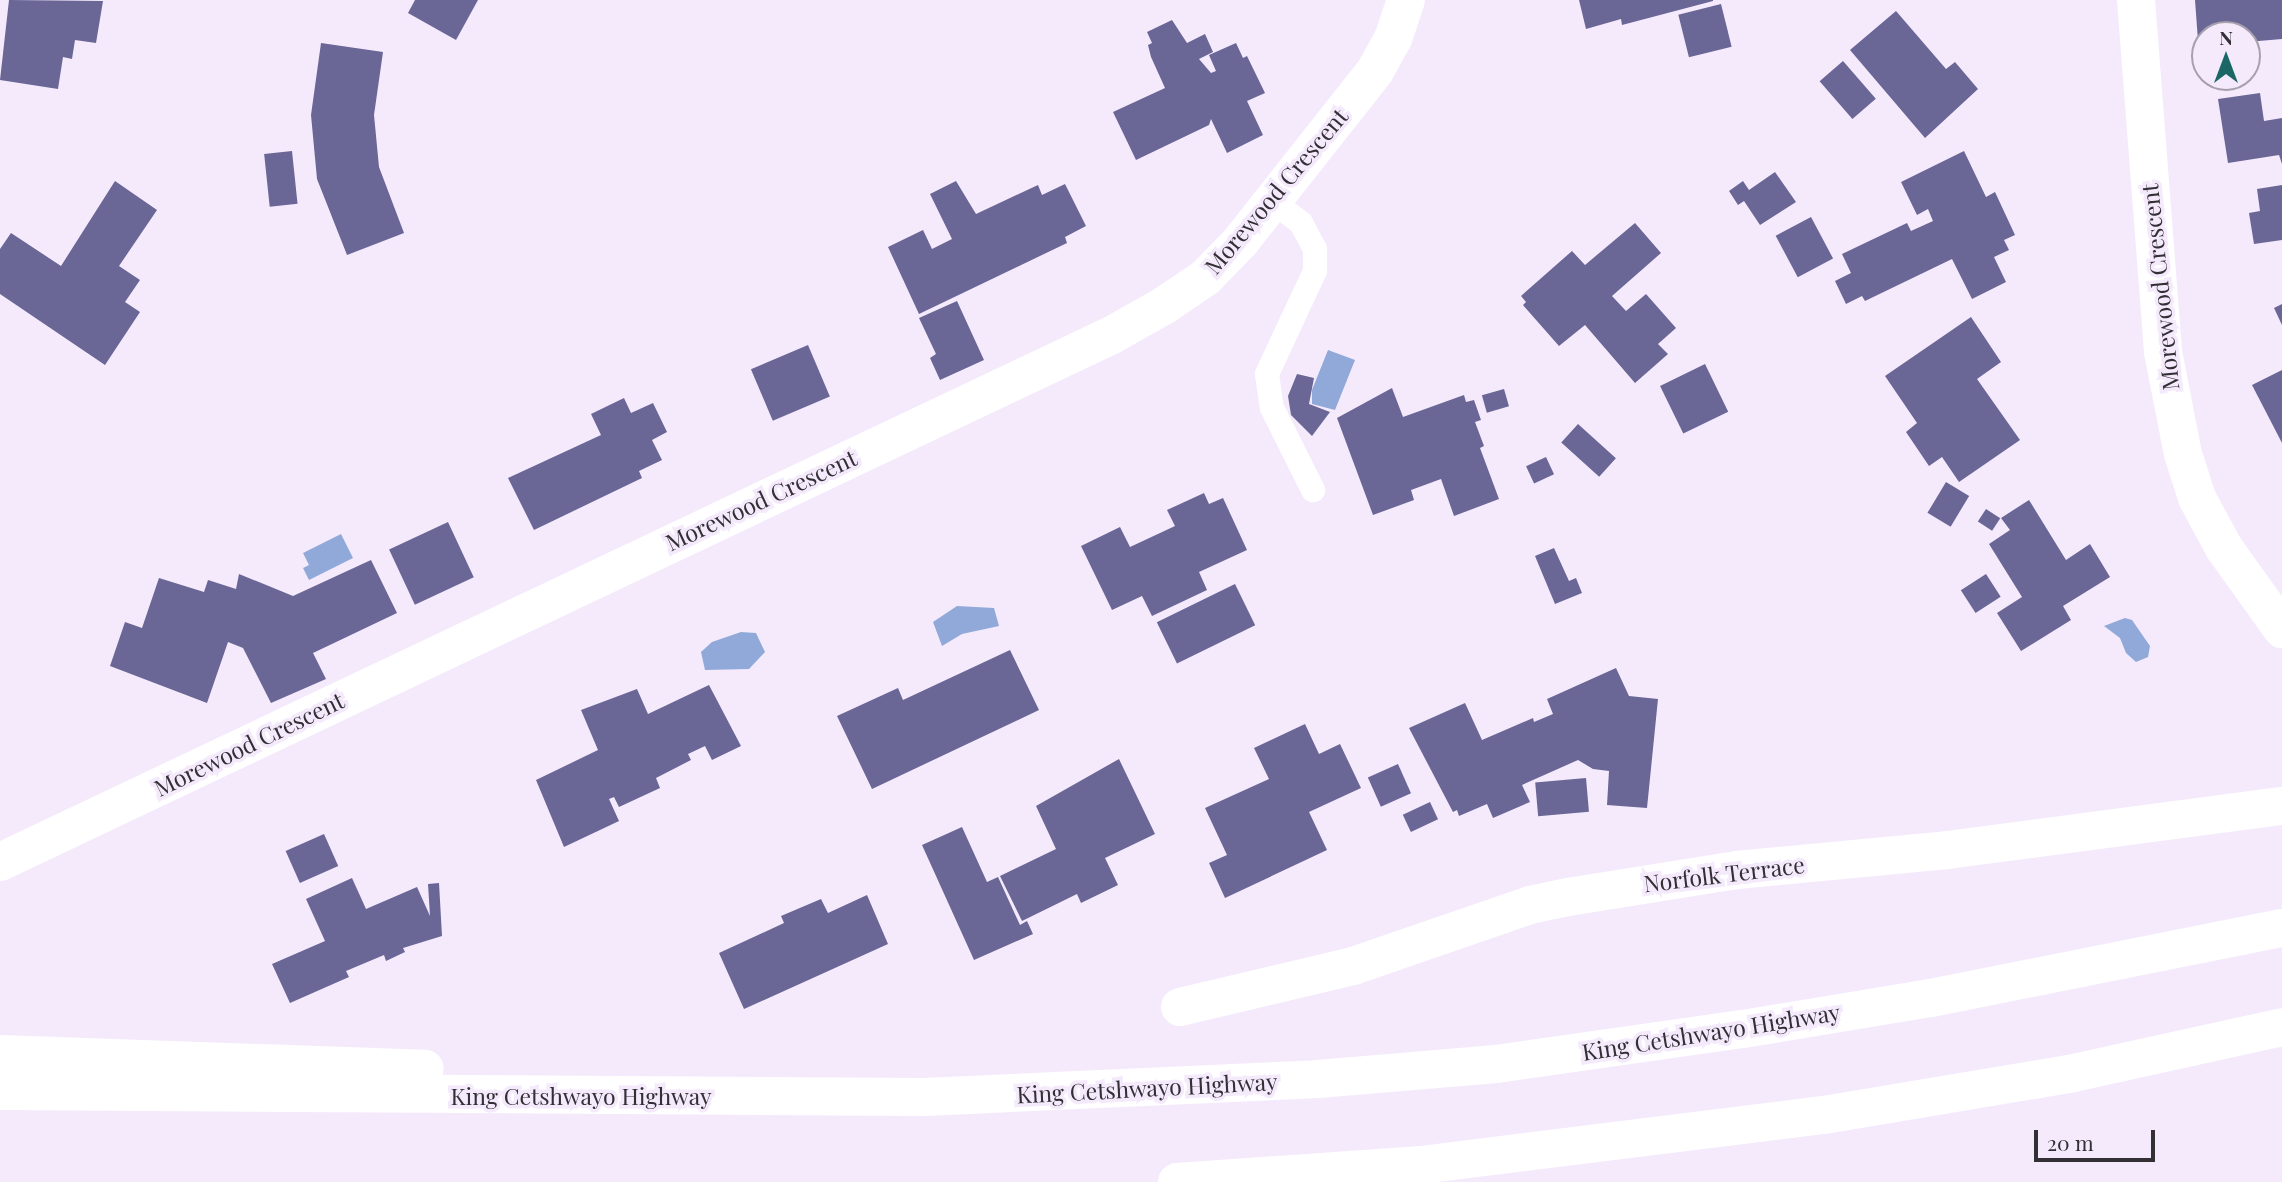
<!DOCTYPE html>
<html>
<head>
<meta charset="utf-8">
<style>
  body { margin:0 }
  #map { position:relative; width:2282px; height:1182px; overflow:hidden; background:#f4eafc; font-family:"Playfair Display",serif }
  div>[style] { position:absolute }
  .water>* { inset:0; background:#90a9d8 }
  .building>* { inset:0; background:#6a6696; transform-origin:0 0 }
  .service>* { height:24px; margin:-12px; padding:0 12px; transform-origin:12px; border-radius:12px; background:#fff }
  .minor>* { height:38px; margin:-19px; padding:0 19px; transform-origin:19px; border-radius:19px; background:#fff }
  .motorway>* { height:38px; margin:-19px; padding:0 19px; transform-origin:19px; border-radius:19px; background:#fff }
  span { translate:-50% -50%; white-space:nowrap; text-align:center; line-height:1.15; -webkit-text-stroke:7px #f4eafc; paint-order:stroke }
  .street-label { font-size:23px; color:#322f35 }
  .north { position:absolute; left:2191px; top:21px; width:70px; height:70px; box-sizing:border-box; background:#f4eafc; border:2px solid #a69fac; border-radius:50%; rotate:0deg; font-size:19px; font-weight:700; line-height:28px; text-align:center; color:#322f35 }
  .north::after { content:''; display:block; margin:auto; width:24px; height:32px; background:#1a6766; clip-path:polygon(50% 0,100% 100%,50% 72%,0 100%) }
  .scale { position:absolute; left:2034px; top:1130px; width:121px; height:32px; box-sizing:border-box; border:4px solid #322f35; border-top:0; padding-left:9px; font-size:21px; line-height:24px; white-space:nowrap; color:#322f35; -webkit-text-stroke:5px #f4eafc; paint-order:stroke }
</style>
</head>
<body>
<div id="map">
  <div class="water">
    <i style="clip-path:polygon(1328px 350px,1355px 360px,1335px 410px,1312px 404px,1312px 390px)"></i>
    <i style="clip-path:polygon(341px 534px,353px 558px,309px 580px,303px 568px,309px 565px,303px 553px)"></i>
    <i style="clip-path:polygon(957px 606px,994px 608px,999px 626px,962px 634px,942px 646px,933px 622px)"></i>
    <i style="clip-path:polygon(2125px 618px,2132px 620px,2150px 646px,2148px 657px,2136px 662px,2126px 653px,2120px 638px,2104px 626px)"></i>
    <i style="clip-path:polygon(741px 632px,756px 633px,765px 652px,749px 669px,705px 670px,701px 652px,712px 642px)"></i>
  </div>
  <div class="building">
    <i style="clip-path:polygon(9px 0,103px 1px,96px 43px,75px 40px,72px 59px,63px 57px,58px 89px,0 80px)"></i>
    <i style="clip-path:polygon(415px 0,478px 0,456px 40px,408px 13px)"></i>
    <i style="clip-path:polygon(1579px 0,1713px 0,1713px 1px,1622px 25px,1621px 19px,1586px 29px)"></i>
    <i style="clip-path:polygon(2195px 0,2282px 0,2282px 39px,2247px 42px,2247px 35px,2205px 35px,2205px 68px,2200px 68px)"></i>
    <i style="left:1721px;top:4px;width:44px;height:44px;rotate:76deg"></i>
    <i style="clip-path:polygon(1896px 11px,1946px 69px,1955px 62px,1978px 89px,1925px 138px,1850px 50px)"></i>
    <i style="clip-path:polygon(1172px 20px,1187px 43px,1205px 34px,1213px 52px,1199px 59px,1211px 73px,1216px 71px,1209px 55px,1236px 43px,1243px 58px,1247px 56px,1265px 93px,1247px 101px,1263px 135px,1227px 153px,1211px 119px,1209px 125px,1136px 160px,1113px 112px,1165px 88px,1151px 57px,1148px 45px,1152px 43px,1147px 32px)"></i>
    <i style="clip-path:polygon(321px 43px,383px 52px,374px 115px,379px 167px,404px 233px,347px 255px,317px 179px,311px 115px)"></i>
    <i style="left:1843px;top:61px;width:50px;height:31px;rotate:49deg"></i>
    <i style="clip-path:polygon(2260px 93px,2264px 121px,2282px 118px,2282px 164px,2279px 155px,2228px 163px,2218px 99px)"></i>
    <i style="left:292px;top:151px;width:53px;height:28px;rotate:84deg"></i>
    <i style="clip-path:polygon(1964px 151px,1986px 197px,1995px 192px,2015px 235px,2004px 240px,2009px 250px,1994px 257px,2006px 282px,1972px 299px,1952px 259px,1865px 301px,1862px 296px,1846px 304px,1835px 281px,1851px 273px,1842px 254px,1907px 223px,1911px 231px,1933px 221px,1928px 209px,1917px 215px,1901px 182px)"></i>
    <i style="clip-path:polygon(1775px 172px,1796px 202px,1760px 225px,1744px 201px,1738px 205px,1729px 191px,1743px 181px,1749px 190px)"></i>
    <i style="clip-path:polygon(115px 181px,157px 210px,119px 266px,140px 280px,125px 302px,140px 312px,105px 365px,0 294px,0 249px,11px 233px,61px 266px)"></i>
    <i style="clip-path:polygon(956px 181px,976px 214px,1038px 185px,1042px 195px,1065px 184px,1086px 226px,1065px 237px,1067px 243px,919px 314px,888px 247px,923px 230px,932px 249px,952px 239px,930px 194px)"></i>
    <i style="clip-path:polygon(2282px 185px,2282px 240px,2254px 244px,2249px 213px,2260px 211px,2257px 189px)"></i>
    <i style="left:1811px;top:217px;width:47px;height:40px;rotate:62deg"></i>
    <i style="clip-path:polygon(1635px 223px,1661px 253px,1612px 296px,1626px 311px,1646px 294px,1676px 328px,1658px 344px,1668px 354px,1635px 383px,1585px 325px,1559px 346px,1523px 305px,1526px 302px,1521px 296px,1572px 251px,1585px 265px)"></i>
    <i style="clip-path:polygon(957px 301px,984px 360px,940px 380px,930px 358px,936px 354px,919px 318px)"></i>
    <i style="clip-path:polygon(2282px 304px,2282px 325px,2274px 308px)"></i>
    <i style="clip-path:polygon(1971px 317px,2001px 362px,1977px 379px,2020px 440px,1959px 482px,1942px 457px,1929px 466px,1906px 432px,1917px 423px,1885px 376px)"></i>
    <i style="left:808px;top:345px;width:56px;height:62px;rotate:67deg"></i>
    <i style="left:1705px;top:364px;width:53px;height:50px;rotate:64deg"></i>
    <i style="clip-path:polygon(2282px 370px,2282px 443px,2252px 385px)"></i>
    <i style="clip-path:polygon(1297px 374px,1314px 378px,1309px 404px,1330px 412px,1312px 436px,1291px 415px,1288px 396px)"></i>
    <i style="clip-path:polygon(1392px 388px,1403px 417px,1464px 395px,1466px 402px,1474px 400px,1481px 420px,1475px 422px,1484px 446px,1480px 448px,1499px 499px,1454px 516px,1441px 479px,1411px 490px,1414px 500px,1373px 515px,1337px 418px)"></i>
    <i style="left:1504px;top:389px;width:18px;height:23px;rotate:74deg"></i>
    <i style="clip-path:polygon(624px 398px,631px 413px,653px 403px,667px 432px,652px 440px,662px 460px,639px 471px,642px 478px,534px 530px,508px 478px,601px 435px,591px 414px)"></i>
    <i style="left:1578px;top:424px;width:51px;height:25px;rotate:42deg"></i>
    <i style="left:1546px;top:457px;width:19px;height:22px;rotate:65deg"></i>
    <i style="left:1946px;top:482px;width:27px;height:36px;rotate:31deg"></i>
    <i style="clip-path:polygon(1204px 493px,1209px 504px,1223px 498px,1247px 550px,1199px 572px,1207px 590px,1152px 616px,1142px 596px,1112px 610px,1081px 546px,1120px 527px,1130px 547px,1175px 526px,1167px 510px)"></i>
    <i style="clip-path:polygon(2029px 500px,2066px 560px,2090px 544px,2110px 577px,2063px 606px,2071px 620px,2021px 651px,1997px 613px,2022px 597px,1989px 544px,2010px 530px,2001px 518px)"></i>
    <i style="left:1986px;top:509px;width:17px;height:15px;rotate:33deg"></i>
    <i style="left:448px;top:522px;width:61px;height:65px;rotate:65deg"></i>
    <i style="clip-path:polygon(1554px 548px,1569px 581px,1576px 578px,1582px 593px,1555px 604px,1535px 556px)"></i>
    <i style="clip-path:polygon(371px 560px,397px 613px,313px 653px,326px 679px,271px 703px,243px 648px,228px 642px,207px 703px,110px 666px,125px 622px,142px 628px,159px 578px,204px 592px,208px 580px,236px 589px,239px 574px,293px 596px)"></i>
    <i style="left:1986px;top:574px;width:27px;height:30px;rotate:57deg"></i>
    <i style="left:1235px;top:584px;width:46px;height:87px;rotate:64deg"></i>
    <i style="clip-path:polygon(1010px 650px,1039px 710px,872px 789px,837px 716px,898px 688px,903px 700px)"></i>
    <i style="clip-path:polygon(1616px 668px,1629px 696px,1658px 699px,1647px 808px,1607px 805px,1609px 771px,1593px 769px,1578px 760px,1522px 785px,1530px 802px,1493px 818px,1487px 804px,1459px 816px,1457px 810px,1453px 812px,1409px 728px,1465px 703px,1482px 740px,1533px 718px,1534px 722px,1553px 714px,1547px 699px)"></i>
    <i style="clip-path:polygon(709px 685px,741px 746px,712px 760px,705px 746px,688px 754px,691px 760px,656px 778px,660px 788px,619px 807px,614px 797px,609px 799px,619px 821px,564px 847px,536px 780px,598px 750px,581px 710px,637px 689px,648px 714px)"></i>
    <i style="clip-path:polygon(1305px 724px,1319px 754px,1340px 744px,1361px 788px,1309px 812px,1327px 850px,1225px 898px,1209px 863px,1227px 855px,1205px 808px,1269px 779px,1254px 748px)"></i>
    <i style="clip-path:polygon(1119px 759px,1155px 834px,1105px 858px,1118px 885px,1081px 903px,1077px 894px,1022px 921px,1000px 876px,1056px 849px,1036px 806px)"></i>
    <i style="left:1398px;top:764px;width:32px;height:33px;rotate:66deg"></i>
    <i style="left:1586px;top:778px;width:34px;height:51px;rotate:85deg"></i>
    <i style="left:1430px;top:802px;width:19px;height:30px;rotate:65deg"></i>
    <i style="clip-path:polygon(962px 827px,987px 882px,998px 877px,1020px 925px,1027px 921px,1033px 934px,974px 960px,922px 845px)"></i>
    <i style="left:324px;top:834px;width:35px;height:42px;rotate:66deg"></i>
    <i style="clip-path:polygon(352px 878px,366px 909px,417px 887px,430px 916px,428px 884px,439px 883px,442px 936px,403px 948px,405px 952px,386px 961px,384px 955px,346px 971px,349px 977px,290px 1003px,272px 964px,325px 941px,306px 899px)"></i>
    <i style="clip-path:polygon(867px 895px,888px 944px,744px 1009px,719px 953px,784px 923px,781px 916px,821px 899px,828px 913px)"></i>
  </div>
  <div class="service">
    <i style="left:1272px;top:201px;width:36px;rotate:37deg"></i>
    <i style="left:1301px;top:223px;width:30px;rotate:62deg"></i>
    <i style="left:1315px;top:249px;width:22px;rotate:90deg"></i>
    <i style="left:1315px;top:271px;width:114px;rotate:115deg"></i>
    <i style="left:1267px;top:374px;width:34px;rotate:82deg"></i>
    <i style="left:1272px;top:408px;width:92px;rotate:63.4deg"></i>
  </div>
  <div class="minor">
    <i style="left:2136px;top:0;width:353px;rotate:85.6deg"></i>
    <i style="left:2163px;top:352px;width:104px;rotate:78.9deg"></i>
    <i style="left:2183px;top:454px;width:46px;rotate:72.3deg"></i>
    <i style="left:2197px;top:498px;width:57px;rotate:61.6deg"></i>
    <i style="left:2224px;top:548px;width:100px;rotate:54.4deg"></i>
    <i style="left:0;top:862px;width:1231px;rotate:-25.36deg"></i>
    <i style="left:1112px;top:335px;width:61px;rotate:-29.5deg"></i>
    <i style="left:1165px;top:305px;width:50px;rotate:-34.3deg"></i>
    <i style="left:1206px;top:277px;width:49px;rotate:-45.8deg"></i>
    <i style="left:1240px;top:242px;width:218px;rotate:-51.7deg"></i>
    <i style="left:1375px;top:71px;width:37px;rotate:-61deg"></i>
    <i style="left:1393px;top:39px;width:41px;rotate:-71.6deg"></i>
    <i style="left:1180px;top:1007px;width:178px;rotate:-13.3deg"></i>
    <i style="left:1353px;top:966px;width:187px;rotate:-19deg"></i>
    <i style="left:1530px;top:905px;width:39px;rotate:-12deg"></i>
    <i style="left:1568px;top:897px;width:171px;rotate:-9.1deg"></i>
    <i style="left:1737px;top:870px;width:211px;rotate:-5.4deg"></i>
    <i style="left:1947px;top:850px;width:338px;rotate:-7.5deg"></i>
  </div>
  <div class="motorway">
    <i style="left:0;top:1054px;width:425px;rotate:2deg"></i>
    <i style="left:0;top:1091px;width:924px;rotate:0.37deg"></i>
    <i style="left:924px;top:1097px;width:394px;rotate:-2.6deg"></i>
    <i style="left:1318px;top:1079px;width:179px;rotate:-4.8deg"></i>
    <i style="left:1496px;top:1064px;width:249px;rotate:-8.1deg"></i>
    <i style="left:1743px;top:1029px;width:191px;rotate:-9.4deg"></i>
    <i style="left:1931px;top:998px;width:358px;rotate:-11.3deg"></i>
    <i style="left:1177px;top:1182px;width:245px;rotate:-4deg"></i>
    <i style="left:1421px;top:1165px;width:406px;rotate:-7.1deg"></i>
    <i style="left:1824px;top:1115px;width:248px;rotate:-9.5deg"></i>
    <i style="left:2069px;top:1074px;width:218px;rotate:-12.4deg"></i>
  </div>
  <div class="street-label">
    <span style="left:1276px;top:191px;rotate:-50deg">Morewood Crescent</span>
    <span style="left:2160px;top:287px;rotate:-96deg">Morewood Crescent</span>
    <span style="left:761px;top:500px;rotate:-25deg">Morewood Crescent</span>
    <span style="left:249px;top:744px;rotate:-26deg">Morewood Crescent</span>
    <span style="left:1724px;top:874px;rotate:-7deg">Norfolk Terrace</span>
    <span style="left:1711px;top:1032px;rotate:-9deg">King Cetshwayo Highway</span>
    <span style="left:1147px;top:1088px;rotate:-3deg">King Cetshwayo Highway</span>
    <span style="left:581px;top:1096px">King Cetshwayo Highway</span>
  </div>
  <div class="north">N</div>
  <div class="scale">20 m</div>
</div>
</body>
</html>
